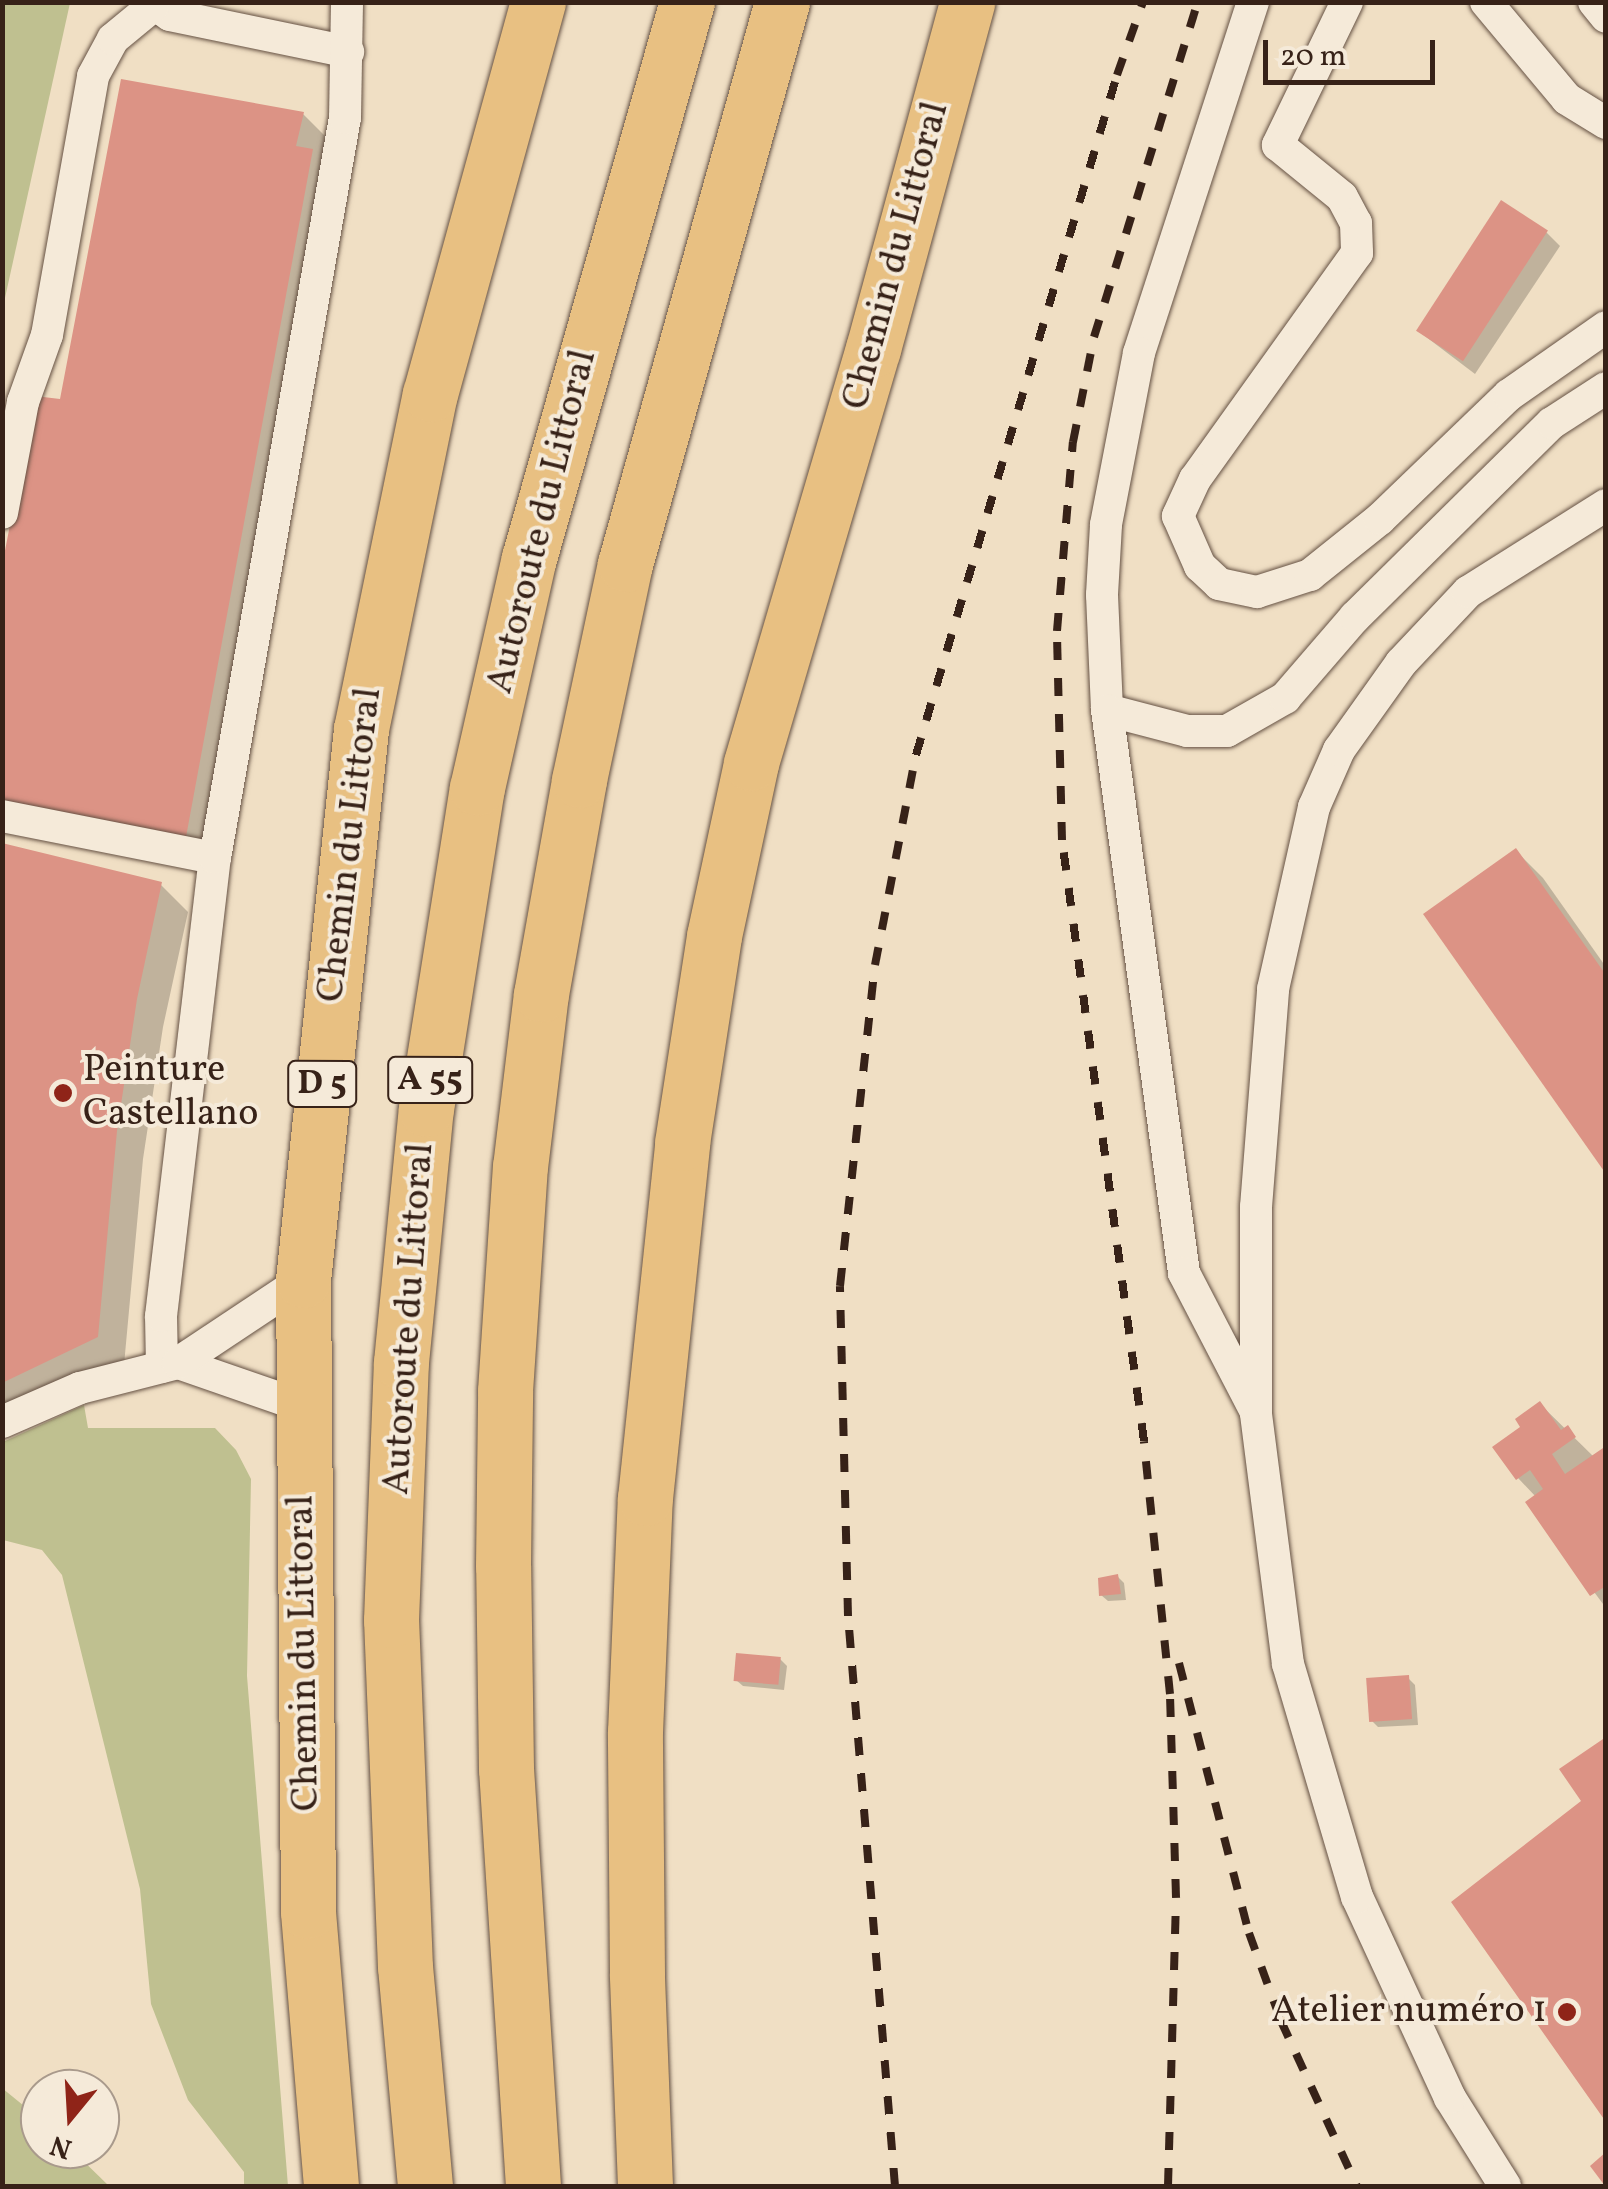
<!DOCTYPE html>
<html>
<head>
<meta charset="utf-8">
<style>
  body { margin:0 }
  #map { position:relative; width:1608px; height:2189px; overflow:hidden; background:#f0dfc4; font-family:Vollkorn,serif }
  div>[style] { position:absolute }
  .green>* { inset:0; background:#bfc090 }
  .shadow>* { inset:0; background:#0003 }
  .building>* { inset:0; background:#dc9385; transform-origin:0 0 }
  .roads { filter:drop-shadow(0 0 2px #655143) drop-shadow(0 0 2px #655143) }
  .lane>* { height:32px; margin:-16px; padding:0 16px; transform-origin:16px; border-radius:16px; background:#f5ead9 }
  .primary>* { height:55px; margin:-27.5px; padding:0 27.5px; transform-origin:27.5px; border-radius:27.5px; background:#e8c082 }
  .highway>* { height:55px; margin:-27.5px; padding:0 27.5px; transform-origin:27.5px; border-radius:27.5px; background:#e8c082 }
  .rail>* { height:8px; margin-top:-4px; transform-origin:0; background:repeating-linear-gradient(90deg,#372218 0 18px,transparent 0 36px) }
  .dots>* { width:28px; height:28px; translate:-50% -50%; box-sizing:border-box; border:5px solid #f5ead9; border-radius:50% }
  span { translate:-50% -50%; white-space:nowrap; text-align:center; line-height:1.15; -webkit-text-stroke:8px #f5ead9; paint-order:stroke }
  .shield-label span { padding:2px 8px; background:#f5ead9; border:2px solid; border-radius:8px; -webkit-text-stroke-width:0 }
  .shield-label { font-size:35px; color:#372218; font-weight:700 }
  .street-label { font-size:38px; color:#372218 }
  .poi-label { font-size:38px; color:#372218 }
  .left { translate:0 -50%; text-align:left }
  .right { translate:-100% -50%; text-align:right }
  .frame { position:absolute; inset:0; border:5px solid #372218; pointer-events:none }
  .north { position:absolute; left:20px; top:2069px; width:100px; height:100px; box-sizing:border-box; background:#f5ead9; border:2px solid #a99a8c; border-radius:50%; rotate:198deg; font-size:28px; font-weight:700; line-height:40px; text-align:center; color:#372218 }
  .north::after { content:''; display:block; margin:auto; width:35px; height:45px; background:#8f2418; clip-path:polygon(50% 0,100% 100%,50% 72%,0 100%) }
  .scale { position:absolute; left:1263px; top:40px; width:172px; height:45px; box-sizing:border-box; border:5px solid #372218; border-top:0; padding-left:12px; font-size:30px; line-height:35px; white-space:nowrap; color:#372218; -webkit-text-stroke:8px #f5ead9; paint-order:stroke }
</style>
</head>
<body>
<div id="map">
  <div class="green">
    <i style="clip-path:polygon(3px 2px,70px 3px,3px 307px,2px 3px)"></i>
    <i style="clip-path:polygon(84px 1405px,88px 1428px,215px 1428px,236px 1450px,251px 1479px,247px 1676px,288px 2186px,244px 2186px,244px 2172px,188px 2100px,151px 2004px,140px 1889px,62px 1575px,42px 1550px,3px 1540px,3px 1442px)"></i>
    <i style="clip-path:polygon(2px 2088px,40px 2119px,40px 2149px,71px 2149px,109px 2186px,8px 2186px,3px 2182px)"></i>
  </div>
  <div class="shadow">
    <i style="clip-path:polygon(303px 114px,330px 141px,200px 850px,2px 824px,62px 402px)"></i>
    <i style="clip-path:polygon(1546px 232px,1560px 246px,1475px 374px,1417px 330px)"></i>
    <i style="clip-path:polygon(2px 846px,160px 884px,188px 912px,163px 1027px,143px 1159px,124px 1365px,2px 1423px)"></i>
    <i style="clip-path:polygon(1516px 851px,1543px 878px,1606px 967px,1606px 1170px)"></i>
    <i style="clip-path:polygon(1540px 1404px,1594px 1457px,1606px 1449px,1606px 1608px,1528px 1503px,1536px 1497px,1518px 1478px)"></i>
    <i style="clip-path:polygon(1117px 1576px,1124px 1583px,1126px 1600px,1108px 1601px,1101px 1595px)"></i>
    <i style="clip-path:polygon(780px 1659px,787px 1666px,784px 1690px,743px 1686px,736px 1680px)"></i>
    <i style="clip-path:polygon(1408px 1678px,1415px 1685px,1418px 1725px,1378px 1727px,1371px 1720px)"></i>
  </div>
  <div class="building">
    <i style="clip-path:polygon(121px 79px,304px 112px,296px 146px,313px 149px,186px 837px,2px 803px,2px 566px,35px 396px,60px 399px)"></i>
    <i style="left:1501px;top:200px;width:56px;height:156px;rotate:33deg"></i>
    <i style="clip-path:polygon(2px 843px,162px 882px,137px 999px,117px 1131px,98px 1337px,2px 1383px)"></i>
    <i style="clip-path:polygon(1516px 848px,1606px 975px,1606px 1174px,1423px 914px)"></i>
    <i style="clip-path:polygon(1540px 1401px,1561px 1430px,1568px 1425px,1576px 1437px,1552px 1454px,1565px 1474px,1606px 1446px,1606px 1586px,1590px 1596px,1525px 1502px,1543px 1489px,1530px 1470px,1516px 1480px,1492px 1447px,1520px 1427px,1515px 1419px)"></i>
    <i style="clip-path:polygon(1118px 1574px,1121px 1594px,1099px 1596px,1098px 1578px)"></i>
    <i style="left:736px;top:1653px;width:45px;height:28px;rotate:5deg"></i>
    <i style="left:1409px;top:1675px;width:44px;height:43px;rotate:86deg"></i>
    <i style="clip-path:polygon(1606px 1737px,1606px 2122px,1451px 1902px,1581px 1801px,1559px 1769px)"></i>
    <i style="clip-path:polygon(1606px 2152px,1606px 2186px,1605px 2186px,1590px 2166px)"></i>
  </div>
  <div class="roads">
    <div class="lane">
      <i style="left:152px;top:2px;width:22px;rotate:36deg"></i>
      <i style="left:170px;top:15px;width:182px;rotate:11.7deg"></i>
      <i style="left:1253px;top:2px;width:369px;rotate:108deg"></i>
      <i style="left:1139px;top:353px;width:175px;rotate:100.9deg"></i>
      <i style="left:1106px;top:525px;width:70px;rotate:93.3deg"></i>
      <i style="left:1102px;top:595px;width:115px;rotate:87.5deg"></i>
      <i style="left:1107px;top:710px;width:83px;rotate:14.7deg"></i>
      <i style="left:1187px;top:731px;width:40px"></i>
      <i style="left:1227px;top:731px;width:67px;rotate:-29.6deg"></i>
      <i style="left:1285px;top:698px;width:107px;rotate:-49.2deg"></i>
      <i style="left:1355px;top:617px;width:276px;rotate:-44.6deg"></i>
      <i style="left:1552px;top:423px;width:64px;rotate:-32.9deg"></i>
      <i style="left:1347px;top:2px;width:159px;rotate:115.8deg"></i>
      <i style="left:1278px;top:145px;width:82px;rotate:39.1deg"></i>
      <i style="left:1342px;top:197px;width:30px;rotate:62deg"></i>
      <i style="left:1356px;top:223px;width:30px;rotate:88deg"></i>
      <i style="left:1357px;top:253px;width:278px;rotate:125.6deg"></i>
      <i style="left:1195px;top:479px;width:41px;rotate:114.7deg"></i>
      <i style="left:1178px;top:516px;width:55px;rotate:66.3deg"></i>
      <i style="left:1200px;top:566px;width:26px;rotate:43deg"></i>
      <i style="left:1219px;top:584px;width:39px;rotate:12deg"></i>
      <i style="left:1257px;top:592px;width:56px;rotate:-17.8deg"></i>
      <i style="left:1310px;top:575px;width:90px;rotate:-38.7deg"></i>
      <i style="left:1380px;top:519px;width:179px;rotate:-43.9deg"></i>
      <i style="left:1509px;top:395px;width:118px;rotate:-35deg"></i>
      <i style="left:1486px;top:2px;width:126px;rotate:50.1deg"></i>
      <i style="left:1567px;top:99px;width:46px;rotate:31.6deg"></i>
      <i style="left:1594px;top:2px;width:19px;rotate:51deg"></i>
      <i style="left:2px;top:513px;width:113px;rotate:-79.3deg"></i>
      <i style="left:23px;top:402px;width:71px;rotate:-70.3deg"></i>
      <i style="left:47px;top:335px;width:263px;rotate:-79.9deg"></i>
      <i style="left:93px;top:76px;width:42px;rotate:-61.6deg"></i>
      <i style="left:113px;top:39px;width:52px;rotate:-39.5deg"></i>
      <i style="left:1107px;top:710px;width:568px;rotate:82.21deg"></i>
      <i style="left:1184px;top:1273px;width:152px;rotate:62.6deg"></i>
      <i style="left:2px;top:816px;width:217px;rotate:11.2deg"></i>
      <i style="left:178px;top:1363px;width:131px;rotate:19.1deg"></i>
      <i style="left:162px;top:1367px;width:51px;rotate:-91.1deg"></i>
      <i style="left:161px;top:1316px;width:461px;rotate:-83.3deg"></i>
      <i style="left:215px;top:858px;width:751px;rotate:-80.04deg"></i>
      <i style="left:345px;top:118px;width:116px;rotate:-89deg"></i>
      <i style="left:2px;top:1422px;width:85px;rotate:-23.6deg"></i>
      <i style="left:80px;top:1388px;width:101px;rotate:-14.3deg"></i>
      <i style="left:178px;top:1363px;width:150px;rotate:-33.6deg"></i>
      <i style="left:1505px;top:2186px;width:104px;rotate:-122deg"></i>
      <i style="left:1450px;top:2098px;width:221px;rotate:-114.8deg"></i>
      <i style="left:1357px;top:1897px;width:243px;rotate:-106.5deg"></i>
      <i style="left:1288px;top:1664px;width:253px;rotate:-97.3deg"></i>
      <i style="left:1256px;top:1413px;width:206px;rotate:-90deg"></i>
      <i style="left:1256px;top:1207px;width:219px;rotate:-85.5deg"></i>
      <i style="left:1273px;top:989px;width:187px;rotate:-77.3deg"></i>
      <i style="left:1314px;top:807px;width:62px;rotate:-66.3deg"></i>
      <i style="left:1339px;top:750px;width:107px;rotate:-54.5deg"></i>
      <i style="left:1401px;top:663px;width:98px;rotate:-46.7deg"></i>
      <i style="left:1468px;top:592px;width:163px;rotate:-32.2deg"></i>
    </div>
    <div class="primary">
      <i style="left:331px;top:2186px;width:276px;rotate:-94.8deg"></i>
      <i style="left:308px;top:1911px;width:631px;rotate:-90.45deg"></i>
      <i style="left:303px;top:1280px;width:554px;rotate:-83.99deg"></i>
      <i style="left:361px;top:729px;width:342px;rotate:-78.4deg"></i>
      <i style="left:430px;top:394px;width:407px;rotate:-74.6deg"></i>
      <i style="left:645px;top:2186px;width:212px;rotate:-92.2deg"></i>
      <i style="left:637px;top:1974px;width:242px;rotate:-90.5deg"></i>
      <i style="left:635px;top:1732px;width:234px;rotate:-87.6deg"></i>
      <i style="left:645px;top:1498px;width:357px;rotate:-84deg"></i>
      <i style="left:682px;top:1143px;width:209px;rotate:-81.2deg"></i>
      <i style="left:714px;top:936px;width:177px;rotate:-77.9deg"></i>
      <i style="left:751px;top:763px;width:432px;rotate:-73.6deg"></i>
      <i style="left:873px;top:349px;width:360px;rotate:-74.8deg"></i>
    </div>
    <div class="highway">
      <i style="left:425px;top:2186px;width:220px;rotate:-95.2deg"></i>
      <i style="left:405px;top:1967px;width:347px;rotate:-92.3deg"></i>
      <i style="left:391px;top:1620px;width:258px;rotate:-87.8deg"></i>
      <i style="left:401px;top:1362px;width:254px;rotate:-84.4deg"></i>
      <i style="left:426px;top:1109px;width:325px;rotate:-81deg"></i>
      <i style="left:477px;top:788px;width:236px;rotate:-77.3deg"></i>
      <i style="left:529px;top:558px;width:578px;rotate:-74.14deg"></i>
      <i style="left:533px;top:2186px;width:418px;rotate:-93.7deg"></i>
      <i style="left:506px;top:1769px;width:203px;rotate:-90.8deg"></i>
      <i style="left:503px;top:1566px;width:175px;rotate:-89.3deg"></i>
      <i style="left:505px;top:1391px;width:225px;rotate:-86.2deg"></i>
      <i style="left:520px;top:1167px;width:174px;rotate:-83.1deg"></i>
      <i style="left:541px;top:994px;width:217px;rotate:-79.9deg"></i>
      <i style="left:579px;top:780px;width:221px;rotate:-78deg"></i>
      <i style="left:625px;top:564px;width:584px;rotate:-74.39deg"></i>
    </div>
  </div>
  <div class="rail">
    <i style="left:1179px;top:1663px;width:279px;rotate:75.5deg"></i>
    <i style="left:1249px;top:1933px;width:94px;rotate:70deg"></i>
    <i style="left:1281px;top:2021px;width:182px;rotate:65.3deg"></i>
    <i style="left:895px;top:2186px;width:572px;rotate:-94.71deg"></i>
    <i style="left:848px;top:1616px;width:330px;rotate:-91.4deg"></i>
    <i style="left:840px;top:1286px;width:323px;rotate:-83.8deg"></i>
    <i style="left:875px;top:965px;width:214px;rotate:-79deg"></i>
    <i style="left:916px;top:755px;width:709px;rotate:-73.53deg"></i>
    <i style="left:1117px;top:75px;width:77px;rotate:-70.4deg"></i>
    <i style="left:1168px;top:2186px;width:289px;rotate:-88.4deg"></i>
    <i style="left:1176px;top:1897px;width:203px;rotate:-91.7deg"></i>
    <i style="left:1170px;top:1694px;width:254px;rotate:-95.9deg"></i>
    <i style="left:1144px;top:1441px;width:607px;rotate:-97.77deg"></i>
    <i style="left:1062px;top:840px;width:209px;rotate:-91.4deg"></i>
    <i style="left:1057px;top:631px;width:190px;rotate:-85.2deg"></i>
    <i style="left:1073px;top:442px;width:107px;rotate:-78.7deg"></i>
    <i style="left:1094px;top:337px;width:351px;rotate:-72.8deg"></i>
  </div>
  <div class="dots">
    <i style="left:63px;top:1093px;background:#8f2418"></i>
    <i style="left:1567px;top:2012px;background:#8f2418"></i>
  </div>
  <div class="shield-label">
    <span style="left:430px;top:1080px">A 55</span>
    <span style="left:322px;top:1084px">D 5</span>
  </div>
  <div class="street-label">
    <span style="left:897px;top:256px;rotate:-75deg">Chemin du Littoral</span>
    <span style="left:543px;top:522px;rotate:-76deg">Autoroute du Littoral</span>
    <span style="left:351px;top:845px;rotate:-83deg">Chemin du Littoral</span>
    <span style="left:410px;top:1319px;rotate:-86deg">Autoroute du Littoral</span>
    <span style="left:305px;top:1653px;rotate:-91deg">Chemin du Littoral</span>
  </div>
  <div class="poi-label">
    <span class="left" style="left:83px;top:1093px">Peinture<br>Castellano</span>
    <span class="right" style="left:1547px;top:2012px">Atelier numéro 1</span>
  </div>
  <div class="frame"></div>
  <div class="north">N</div>
  <div class="scale">20 m</div>
</div>
</body>
</html>
